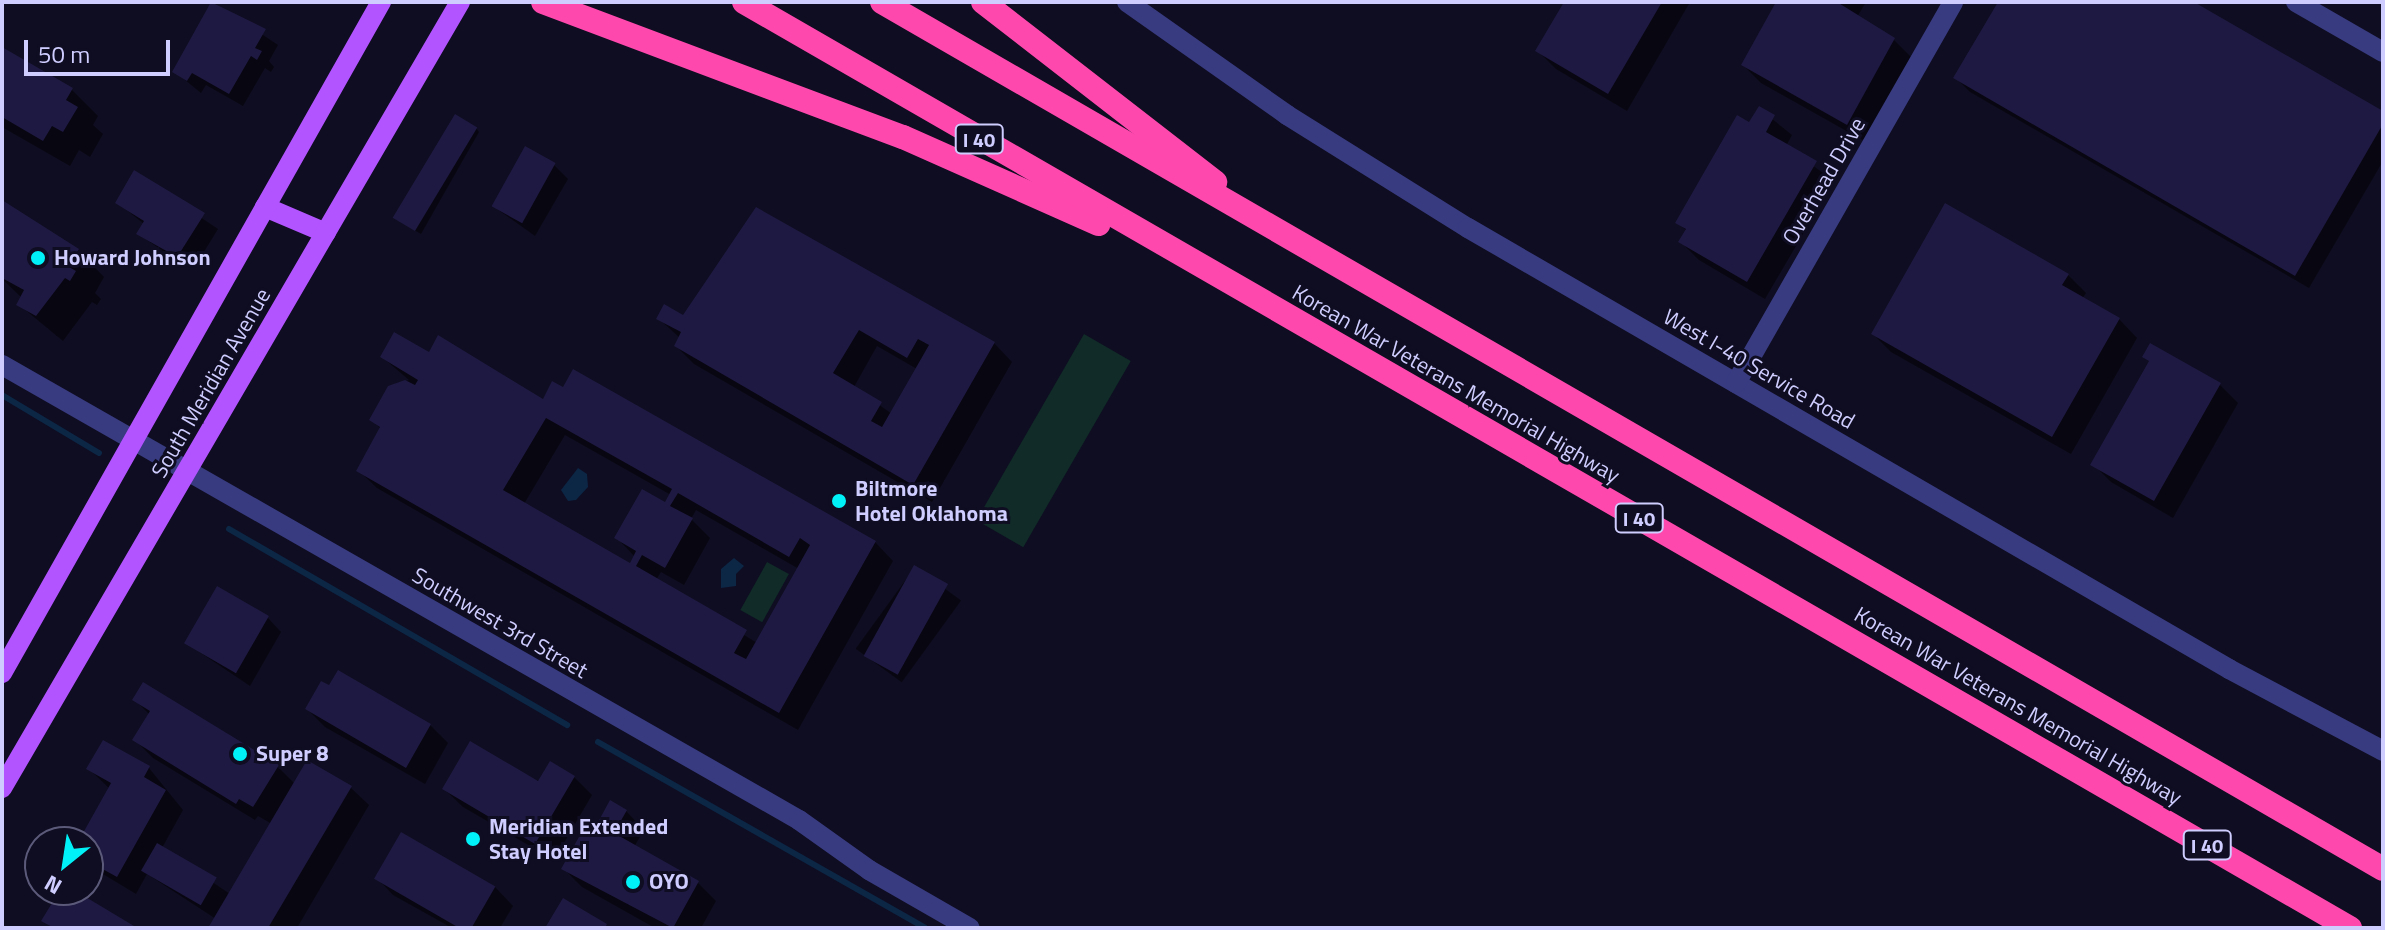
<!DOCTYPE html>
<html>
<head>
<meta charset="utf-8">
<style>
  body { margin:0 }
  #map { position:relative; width:2385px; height:930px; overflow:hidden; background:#0f0d21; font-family:"Titillium Web",sans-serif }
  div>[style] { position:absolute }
  .green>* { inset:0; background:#102b28; transform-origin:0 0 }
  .water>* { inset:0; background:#0c2646 }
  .shadow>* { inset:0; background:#0007; transform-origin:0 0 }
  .stream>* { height:6px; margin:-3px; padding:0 3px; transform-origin:3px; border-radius:3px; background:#0c2646 }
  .building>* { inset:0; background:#1e1942; transform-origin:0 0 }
  .minor>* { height:20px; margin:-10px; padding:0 10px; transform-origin:10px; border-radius:10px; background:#383b80 }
  .major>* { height:20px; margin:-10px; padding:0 10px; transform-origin:10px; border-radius:10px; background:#b254ff }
  .highway>* { height:24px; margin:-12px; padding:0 12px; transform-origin:12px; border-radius:12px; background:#ff48ae }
  .dots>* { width:22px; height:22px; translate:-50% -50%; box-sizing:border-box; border:4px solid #0f0d21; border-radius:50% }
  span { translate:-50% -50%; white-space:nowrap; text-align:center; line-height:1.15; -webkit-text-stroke:6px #0f0d21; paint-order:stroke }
  .shield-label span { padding:2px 6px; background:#0f0d21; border:2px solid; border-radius:6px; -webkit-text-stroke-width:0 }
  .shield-label { font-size:20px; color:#cfcdff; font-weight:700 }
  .street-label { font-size:22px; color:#cfcdff }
  .poi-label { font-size:22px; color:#cfcdff; font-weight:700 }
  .left { translate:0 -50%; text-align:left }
  .frame { position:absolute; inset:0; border:4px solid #cfcdff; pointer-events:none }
  .north { position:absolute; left:24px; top:826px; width:80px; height:80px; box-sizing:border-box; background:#0f0d21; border:2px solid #5c5a7a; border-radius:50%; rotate:210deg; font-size:22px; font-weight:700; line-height:32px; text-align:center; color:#cfcdff }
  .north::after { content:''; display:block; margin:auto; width:28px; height:36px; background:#00f2f8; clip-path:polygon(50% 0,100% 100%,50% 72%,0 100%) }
  .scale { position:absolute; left:24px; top:40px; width:146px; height:36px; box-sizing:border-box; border:4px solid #cfcdff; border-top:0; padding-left:10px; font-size:24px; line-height:28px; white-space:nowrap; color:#cfcdff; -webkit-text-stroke:6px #0f0d21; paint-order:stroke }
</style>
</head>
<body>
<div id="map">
  <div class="green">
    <i style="left:1084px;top:334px;width:54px;height:215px;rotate:30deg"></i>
    <i style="left:767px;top:562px;width:25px;height:55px;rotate:29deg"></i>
  </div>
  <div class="water">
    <i style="clip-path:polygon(578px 468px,587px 474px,588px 487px,576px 500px,568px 501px,561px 490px)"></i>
    <i style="clip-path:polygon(734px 558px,744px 566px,736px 574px,736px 586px,721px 588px,721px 569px)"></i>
  </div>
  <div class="shadow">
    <i style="clip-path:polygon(213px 2px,278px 45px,269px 61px,274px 67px,271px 72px,265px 68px,243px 106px,206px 85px,201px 93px,174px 71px)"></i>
    <i style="clip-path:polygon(1566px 2px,1690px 2px,1627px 111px,1556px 69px,1538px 51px)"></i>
    <i style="clip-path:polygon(1778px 2px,1866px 2px,1856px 19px,1894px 40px,1912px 58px,1866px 142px,1761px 83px,1743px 65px)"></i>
    <i style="clip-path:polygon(2000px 2px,2190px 2px,2383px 114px,2383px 161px,2309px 288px,1970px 92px,1956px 78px)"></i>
    <i style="clip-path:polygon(2px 49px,72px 90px,98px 116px,93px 125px,103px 134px,90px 157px,79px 150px,70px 166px,2px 127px)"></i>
    <i style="clip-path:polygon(1760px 109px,1792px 135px,1786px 146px,1834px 181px,1765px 299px,1699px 260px,1681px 242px,1687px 231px,1678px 223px)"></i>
    <i style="clip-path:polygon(476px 128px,479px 132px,421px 234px,401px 222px)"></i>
    <i style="clip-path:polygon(554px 165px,568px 179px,535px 236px,493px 206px)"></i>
    <i style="clip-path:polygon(135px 173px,218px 229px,199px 260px,185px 266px,138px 234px,144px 224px,118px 203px)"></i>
    <i style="clip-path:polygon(2px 202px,78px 250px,104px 277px,95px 293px,101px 299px,97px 305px,92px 302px,63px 341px,18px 304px,22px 298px,2px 279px)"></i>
    <i style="clip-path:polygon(evenodd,756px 209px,994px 343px,1012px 362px,932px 502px,694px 364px,676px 346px,680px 338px,658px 318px,684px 318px,756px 209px,877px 346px,917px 369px,892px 414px,854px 387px,877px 346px)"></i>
    <i style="clip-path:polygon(2068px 275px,2086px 293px,2082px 299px,2119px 319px,2137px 338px,2071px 454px,1891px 352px,1873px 334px)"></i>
    <i style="clip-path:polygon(evenodd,430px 355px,544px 401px,564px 390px,574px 372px,875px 542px,893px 561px,798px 730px,377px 488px,358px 470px,381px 429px,372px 420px,389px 388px,409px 380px,382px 357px,430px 355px,565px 435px,671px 495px,666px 504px,617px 538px,635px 557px,630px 566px,524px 504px,565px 435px,430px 355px,696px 510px,799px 569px,757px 643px,656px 580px,661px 572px,684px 585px,710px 538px,691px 519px,696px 510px)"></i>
    <i style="clip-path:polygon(2151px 362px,2220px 385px,2238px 403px,2173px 518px,2111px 482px,2093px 464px)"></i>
    <i style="left:915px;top:567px;width:57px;height:101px;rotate:36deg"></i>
    <i style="clip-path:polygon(268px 618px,281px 632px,250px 686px,186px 643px)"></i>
    <i style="clip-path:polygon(134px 699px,277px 766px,295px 784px,350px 787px,369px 805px,297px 928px,211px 928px,216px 919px,147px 874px,136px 894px,88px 865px,88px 842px,80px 842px,110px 789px,89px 769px,149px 768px,183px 810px,162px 848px,230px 894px,272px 824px,258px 816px,255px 820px,153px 758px,135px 740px,150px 715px)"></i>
    <i style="clip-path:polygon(307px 709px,430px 725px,448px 743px,425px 784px,325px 727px)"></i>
    <i style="clip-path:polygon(574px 777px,592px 795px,554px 860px,463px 807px,444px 789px)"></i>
    <i style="clip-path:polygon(626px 811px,644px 830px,634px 847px,698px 883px,716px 901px,701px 928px,655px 928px,582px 887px,564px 869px,597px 826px)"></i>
    <i style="clip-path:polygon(375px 876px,495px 887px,513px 906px,500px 928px,452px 928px,393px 895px)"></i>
    <i style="clip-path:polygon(62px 890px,70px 890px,134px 928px,52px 928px,44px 920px)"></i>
  </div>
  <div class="stream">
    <i style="left:2px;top:395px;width:113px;rotate:30.9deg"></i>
    <i style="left:229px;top:529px;width:391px;rotate:30.1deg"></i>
    <i style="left:598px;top:742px;width:376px;rotate:29.6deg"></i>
  </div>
  <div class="building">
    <i style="clip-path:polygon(211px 2px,266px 29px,255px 48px,262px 51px,257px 60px,251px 56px,229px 94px,192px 73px,187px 81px,172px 72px)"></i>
    <i style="clip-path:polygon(1564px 2px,1662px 2px,1608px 94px,1535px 51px)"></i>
    <i style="clip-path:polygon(1776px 2px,1837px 2px,1895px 38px,1847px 125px,1741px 65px)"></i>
    <i style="clip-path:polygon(1998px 2px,2194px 2px,2383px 111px,2383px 124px,2295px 276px,1953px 78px)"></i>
    <i style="clip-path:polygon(2px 47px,73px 88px,66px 100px,78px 107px,63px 132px,52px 126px,43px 141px,2px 117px)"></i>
    <i style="clip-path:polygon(1759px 106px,1775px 115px,1766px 132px,1817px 161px,1747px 282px,1678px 242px,1686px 229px,1675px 223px,1737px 115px,1749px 122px)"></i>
    <i style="left:455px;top:114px;width:26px;height:121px;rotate:31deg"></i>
    <i style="left:525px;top:146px;width:35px;height:69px;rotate:29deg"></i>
    <i style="clip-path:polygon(134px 170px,205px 213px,181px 251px,170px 253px,136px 234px,144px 221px,115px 203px)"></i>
    <i style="clip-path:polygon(2px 200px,79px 249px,69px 267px,76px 271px,70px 281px,65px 278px,36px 316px,16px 305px,24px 290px,2px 278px)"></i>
    <i style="clip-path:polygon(1945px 203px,2069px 274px,2062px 285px,2120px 318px,2052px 437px,1871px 334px)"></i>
    <i style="clip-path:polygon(evenodd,756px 207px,995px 342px,913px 485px,674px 346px,681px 332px,656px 319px,664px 304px,683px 315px,756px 207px,859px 330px,907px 358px,918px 339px,929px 345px,882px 427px,871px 421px,882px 402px,833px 373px,859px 330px)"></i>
    <i style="clip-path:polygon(evenodd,394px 332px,429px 352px,438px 335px,543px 399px,552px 381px,563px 387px,573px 369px,876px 541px,779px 713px,356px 471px,380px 427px,369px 420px,388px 386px,405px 380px,415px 385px,418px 380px,380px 357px,394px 332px,546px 418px,672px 489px,665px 502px,642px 489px,614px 538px,636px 551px,630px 563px,503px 490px,546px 418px,394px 332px,678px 493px,789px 557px,800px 538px,810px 545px,746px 659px,734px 653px,747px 630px,636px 566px,642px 555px,665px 568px,693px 518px,670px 506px,678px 493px)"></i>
    <i style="clip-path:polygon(2150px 343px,2221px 383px,2154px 501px,2090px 465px,2149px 361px,2142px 357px)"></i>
    <i style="left:914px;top:565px;width:39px;height:104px;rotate:29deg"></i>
    <i style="left:217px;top:586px;width:60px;height:66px;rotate:30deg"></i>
    <i style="clip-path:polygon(338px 670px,431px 724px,406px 768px,305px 709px,321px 681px,329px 685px)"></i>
    <i style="clip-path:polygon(143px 682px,279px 765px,253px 807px,239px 799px,236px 804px,132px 740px,150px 711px,132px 700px)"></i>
    <i style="clip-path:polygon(103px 740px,150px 766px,144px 777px,166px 790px,117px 877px,88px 861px,88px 842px,78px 842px,111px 783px,86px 769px)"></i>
    <i style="clip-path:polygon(470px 741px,538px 781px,550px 761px,575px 776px,535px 844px,442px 789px)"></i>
    <i style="clip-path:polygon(307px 760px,352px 786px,268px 928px,208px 928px)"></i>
    <i style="clip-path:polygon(610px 800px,627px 810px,614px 833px,699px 881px,673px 928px,561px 869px,589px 819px,597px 824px)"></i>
    <i style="left:401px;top:832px;width:109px;height:54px;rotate:30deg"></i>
    <i style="left:157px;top:843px;width:69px;height:32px;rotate:30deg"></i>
    <i style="clip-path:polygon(60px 890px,74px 890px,134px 926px,54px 928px,41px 921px)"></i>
    <i style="clip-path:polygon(563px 898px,607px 924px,605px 928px,545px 928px)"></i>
  </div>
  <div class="minor">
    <i style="left:1127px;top:2px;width:196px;rotate:35.2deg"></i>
    <i style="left:1287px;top:115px;width:213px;rotate:32deg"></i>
    <i style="left:1468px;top:228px;width:880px;rotate:30.09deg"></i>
    <i style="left:2229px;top:669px;width:174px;rotate:28deg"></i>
    <i style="left:2296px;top:2px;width:100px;rotate:29.9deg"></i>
    <i style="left:2px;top:365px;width:918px;rotate:29.72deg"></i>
    <i style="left:799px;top:820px;width:86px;rotate:35.5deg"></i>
    <i style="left:869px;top:870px;width:116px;rotate:29.9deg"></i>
    <i style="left:1736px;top:383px;width:438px;rotate:-60.3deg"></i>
  </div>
  <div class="major">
    <i style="left:265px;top:207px;width:66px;rotate:23.1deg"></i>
    <i style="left:2px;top:673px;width:771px;rotate:-60.54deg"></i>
    <i style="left:2px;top:788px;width:910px;rotate:-59.77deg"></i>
  </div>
  <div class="highway">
    <i style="left:543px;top:2px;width:384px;rotate:20.6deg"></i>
    <i style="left:903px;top:137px;width:214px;rotate:24deg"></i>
    <i style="left:744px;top:2px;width:1854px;rotate:29.97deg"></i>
    <i style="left:882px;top:2px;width:1733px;rotate:30.01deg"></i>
    <i style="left:983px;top:2px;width:294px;rotate:37.8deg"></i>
  </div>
  <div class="dots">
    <i style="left:38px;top:258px;background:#00f2f8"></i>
    <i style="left:839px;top:501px;background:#00f2f8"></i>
    <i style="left:240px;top:754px;background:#00f2f8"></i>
    <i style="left:473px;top:839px;background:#00f2f8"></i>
    <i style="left:633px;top:882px;background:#00f2f8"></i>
  </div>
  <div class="shield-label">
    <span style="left:979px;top:139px">I 40</span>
    <span style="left:1639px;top:518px">I 40</span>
    <span style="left:2207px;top:845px">I 40</span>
  </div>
  <div class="street-label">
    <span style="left:1824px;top:181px;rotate:-60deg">Overhead Drive</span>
    <span style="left:1759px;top:369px;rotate:30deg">West I-40 Service Road</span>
    <span style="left:211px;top:383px;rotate:-60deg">South Meridian Avenue</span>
    <span style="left:1456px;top:384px;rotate:30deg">Korean War Veterans Memorial Highway</span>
    <span style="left:500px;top:623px;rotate:30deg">Southwest 3rd Street</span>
    <span style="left:2018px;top:706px;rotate:30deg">Korean War Veterans Memorial Highway</span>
  </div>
  <div class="poi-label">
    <span class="left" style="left:54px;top:258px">Howard Johnson</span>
    <span class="left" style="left:855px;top:501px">Biltmore<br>Hotel Oklahoma</span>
    <span class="left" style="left:256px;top:754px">Super 8</span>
    <span class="left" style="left:489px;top:839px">Meridian Extended<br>Stay Hotel</span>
    <span class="left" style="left:649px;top:882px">OYO</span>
  </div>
  <div class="frame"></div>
  <div class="north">N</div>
  <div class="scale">50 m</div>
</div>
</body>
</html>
